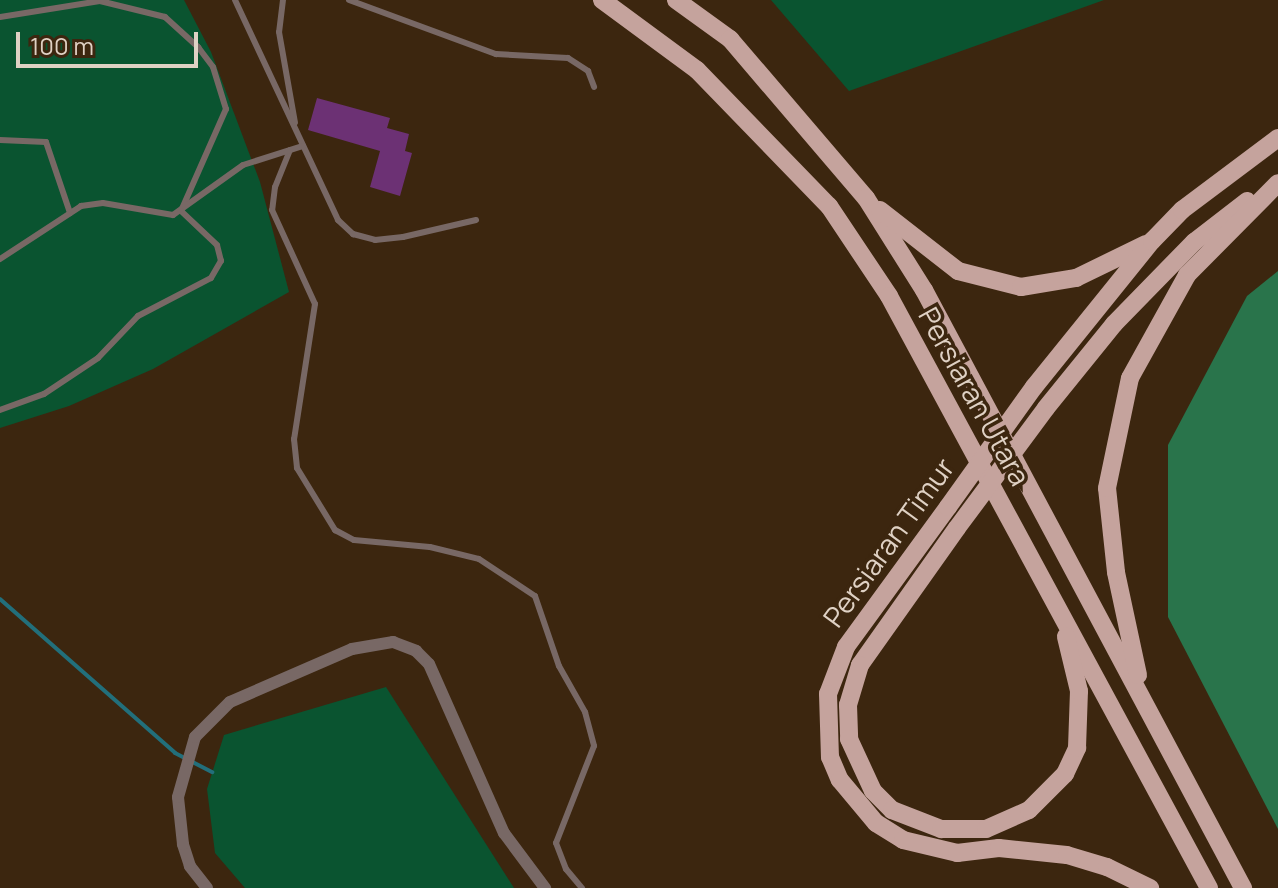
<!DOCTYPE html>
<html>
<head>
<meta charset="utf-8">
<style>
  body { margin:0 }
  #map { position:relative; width:1278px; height:888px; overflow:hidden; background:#3c260f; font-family:Manrope,sans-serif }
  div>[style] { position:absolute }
  .green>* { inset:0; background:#0a5430 }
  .forest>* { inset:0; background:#29744b }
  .stream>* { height:4px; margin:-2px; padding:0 2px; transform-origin:2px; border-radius:2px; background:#226f7b }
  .building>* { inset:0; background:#6c3174 }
  .lane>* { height:6px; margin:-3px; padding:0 3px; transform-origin:3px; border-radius:3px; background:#786865 }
  .street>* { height:12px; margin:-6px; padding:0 6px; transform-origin:6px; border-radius:6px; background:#786865 }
  .primary>* { height:18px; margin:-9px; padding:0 9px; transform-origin:9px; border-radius:9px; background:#c5a39d }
  .primary-bridge>* { height:18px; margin:-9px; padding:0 9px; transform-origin:9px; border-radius:9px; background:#c5a39d }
  span { translate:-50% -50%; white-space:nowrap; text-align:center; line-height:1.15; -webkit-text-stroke:7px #3c260f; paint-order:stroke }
  .street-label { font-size:28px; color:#dfd1c4 }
  .scale { position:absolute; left:16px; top:32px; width:182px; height:36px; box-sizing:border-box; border:4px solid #dfd1c4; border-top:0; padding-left:10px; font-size:24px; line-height:28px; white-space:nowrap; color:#dfd1c4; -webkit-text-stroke:6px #3c260f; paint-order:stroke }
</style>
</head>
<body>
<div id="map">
  <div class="green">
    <i style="clip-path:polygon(0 0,184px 0,211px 52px,260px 182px,289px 292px,153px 369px,69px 406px,0 428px)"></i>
    <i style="clip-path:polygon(771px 0,1104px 0,849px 91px)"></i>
    <i style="clip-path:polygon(386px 687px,514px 888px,245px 888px,215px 853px,207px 789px,224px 735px)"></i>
  </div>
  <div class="forest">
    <i style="clip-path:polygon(1278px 271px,1278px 829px,1168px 617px,1168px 445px,1247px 296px)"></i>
  </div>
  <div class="stream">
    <i style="left:0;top:599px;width:233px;rotate:41.3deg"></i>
    <i style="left:175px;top:753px;width:42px;rotate:27.2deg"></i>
  </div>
  <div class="building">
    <i style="clip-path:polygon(317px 98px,390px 118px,387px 128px,409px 134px,405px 151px,412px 153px,400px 196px,370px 187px,380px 151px,308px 130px)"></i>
  </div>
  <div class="lane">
    <i style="left:235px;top:0;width:243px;rotate:64.9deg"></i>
    <i style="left:338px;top:220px;width:21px;rotate:43deg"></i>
    <i style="left:353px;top:234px;width:23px;rotate:15deg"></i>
    <i style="left:375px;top:240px;width:28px;rotate:-6deg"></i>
    <i style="left:403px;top:237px;width:75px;rotate:-13.1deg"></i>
    <i style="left:283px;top:0;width:32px;rotate:97deg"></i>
    <i style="left:279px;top:32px;width:92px;rotate:80deg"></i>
    <i style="left:349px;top:0;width:157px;rotate:20.2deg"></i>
    <i style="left:496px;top:54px;width:72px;rotate:3.2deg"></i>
    <i style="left:568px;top:58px;width:24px;rotate:33deg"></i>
    <i style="left:588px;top:71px;width:17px;rotate:69deg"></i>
    <i style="left:0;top:17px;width:101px;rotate:-9.1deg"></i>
    <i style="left:100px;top:1px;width:67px;rotate:13.8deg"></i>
    <i style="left:165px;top:17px;width:45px;rotate:42.3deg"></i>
    <i style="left:198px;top:47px;width:25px;rotate:53deg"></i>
    <i style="left:213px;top:67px;width:44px;rotate:72.8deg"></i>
    <i style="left:226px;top:109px;width:111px;rotate:113.8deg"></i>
    <i style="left:0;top:140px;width:46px;rotate:2.5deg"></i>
    <i style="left:46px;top:142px;width:75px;rotate:71.3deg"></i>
    <i style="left:290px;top:150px;width:40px;rotate:112deg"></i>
    <i style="left:275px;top:187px;width:23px;rotate:97deg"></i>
    <i style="left:272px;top:210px;width:103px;rotate:65.4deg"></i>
    <i style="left:315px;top:304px;width:137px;rotate:98.8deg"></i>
    <i style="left:294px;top:439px;width:29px;rotate:84deg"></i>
    <i style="left:297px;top:468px;width:73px;rotate:58.5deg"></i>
    <i style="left:335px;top:530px;width:21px;rotate:28deg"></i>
    <i style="left:354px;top:540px;width:76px;rotate:5.3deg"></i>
    <i style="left:430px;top:547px;width:50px;rotate:13.8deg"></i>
    <i style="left:479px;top:559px;width:67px;rotate:33.5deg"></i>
    <i style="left:535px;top:596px;width:74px;rotate:71.1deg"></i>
    <i style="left:559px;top:666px;width:53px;rotate:60.5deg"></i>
    <i style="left:585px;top:712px;width:35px;rotate:75deg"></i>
    <i style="left:594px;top:746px;width:104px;rotate:111.4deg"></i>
    <i style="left:556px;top:843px;width:28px;rotate:69deg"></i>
    <i style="left:566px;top:869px;width:25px;rotate:50deg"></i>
    <i style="left:0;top:259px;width:97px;rotate:-33.2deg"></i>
    <i style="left:81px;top:206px;width:22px;rotate:-8deg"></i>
    <i style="left:103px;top:203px;width:71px;rotate:9.7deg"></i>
    <i style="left:173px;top:215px;width:86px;rotate:-35.5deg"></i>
    <i style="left:243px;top:165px;width:63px;rotate:-17.6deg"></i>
    <i style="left:0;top:410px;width:47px;rotate:-20deg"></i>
    <i style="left:44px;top:394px;width:65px;rotate:-33.7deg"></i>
    <i style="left:98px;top:358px;width:58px;rotate:-46.4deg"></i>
    <i style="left:138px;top:316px;width:82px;rotate:-27.5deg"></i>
    <i style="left:211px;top:278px;width:20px;rotate:-60deg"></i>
    <i style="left:221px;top:261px;width:16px;rotate:-104deg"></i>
    <i style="left:217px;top:245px;width:50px;rotate:-136.6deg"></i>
  </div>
  <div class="street">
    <i style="left:207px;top:888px;width:28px;rotate:-128deg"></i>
    <i style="left:190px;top:866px;width:23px;rotate:-108deg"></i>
    <i style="left:183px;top:844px;width:47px;rotate:-96.1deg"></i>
    <i style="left:178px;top:797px;width:62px;rotate:-74.2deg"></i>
    <i style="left:195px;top:737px;width:49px;rotate:-45deg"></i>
    <i style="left:230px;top:702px;width:133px;rotate:-23.5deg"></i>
    <i style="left:352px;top:649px;width:42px;rotate:-9.7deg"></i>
    <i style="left:393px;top:642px;width:25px;rotate:21deg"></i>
    <i style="left:416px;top:651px;width:18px;rotate:45deg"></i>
    <i style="left:429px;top:664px;width:185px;rotate:66.1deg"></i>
    <i style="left:504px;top:833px;width:69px;rotate:53.3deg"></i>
  </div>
  <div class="primary">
    <i style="left:602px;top:0;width:118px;rotate:36.4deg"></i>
    <i style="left:697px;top:70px;width:190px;rotate:45.9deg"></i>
    <i style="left:829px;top:206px;width:108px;rotate:56.3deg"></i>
    <i style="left:889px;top:296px;width:673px;rotate:61.61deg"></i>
    <i style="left:676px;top:0;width:67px;rotate:35.8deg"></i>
    <i style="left:730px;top:39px;width:209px;rotate:49.5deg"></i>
    <i style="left:866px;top:198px;width:109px;rotate:57.8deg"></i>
    <i style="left:924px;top:290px;width:678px;rotate:61.92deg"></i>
    <i style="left:880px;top:210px;width:99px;rotate:38deg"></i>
    <i style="left:958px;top:271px;width:65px;rotate:14.3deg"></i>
    <i style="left:1021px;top:287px;width:56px;rotate:-9.3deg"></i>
    <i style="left:1076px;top:278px;width:78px;rotate:-25.9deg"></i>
    <i style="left:1034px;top:387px;width:188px;rotate:-51.1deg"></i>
    <i style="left:1152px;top:241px;width:43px;rotate:-45.9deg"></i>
    <i style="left:1182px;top:210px;width:120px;rotate:-36.9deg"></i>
    <i style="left:1046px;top:408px;width:108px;rotate:-51deg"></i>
    <i style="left:1114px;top:324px;width:115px;rotate:-45.7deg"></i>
    <i style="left:1194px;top:242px;width:67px;rotate:-37.7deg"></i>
    <i style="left:948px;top:507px;width:173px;rotate:126.1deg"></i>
    <i style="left:846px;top:647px;width:50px;rotate:111deg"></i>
    <i style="left:828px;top:694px;width:63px;rotate:88.2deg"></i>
    <i style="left:830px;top:757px;width:25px;rotate:67deg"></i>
    <i style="left:840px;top:780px;width:56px;rotate:50.1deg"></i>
    <i style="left:876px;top:823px;width:32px;rotate:32deg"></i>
    <i style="left:903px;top:840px;width:56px;rotate:13.5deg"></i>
    <i style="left:957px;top:853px;width:42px;rotate:-6.8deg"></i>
    <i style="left:999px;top:848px;width:68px;rotate:5.9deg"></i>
    <i style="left:1067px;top:855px;width:42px;rotate:16.7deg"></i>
    <i style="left:1107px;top:867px;width:48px;rotate:26deg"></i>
    <i style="left:957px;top:528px;width:168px;rotate:125.3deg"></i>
    <i style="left:860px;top:665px;width:42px;rotate:106.7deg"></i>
    <i style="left:848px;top:705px;width:34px;rotate:88deg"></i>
    <i style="left:849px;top:739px;width:57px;rotate:65.2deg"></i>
    <i style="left:873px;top:791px;width:27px;rotate:45deg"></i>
    <i style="left:892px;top:810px;width:53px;rotate:21.2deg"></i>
    <i style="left:941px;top:829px;width:45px"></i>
    <i style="left:986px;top:829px;width:47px;rotate:-23.8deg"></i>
    <i style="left:1029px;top:810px;width:51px;rotate:-45deg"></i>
    <i style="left:1065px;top:774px;width:29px;rotate:-65deg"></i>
    <i style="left:1077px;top:748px;width:57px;rotate:-88deg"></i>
    <i style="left:1079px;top:691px;width:56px;rotate:-103.5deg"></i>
    <i style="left:1138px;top:675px;width:105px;rotate:-102.1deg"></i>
    <i style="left:1116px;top:572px;width:84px;rotate:-96.1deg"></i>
    <i style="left:1107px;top:488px;width:112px;rotate:-78.2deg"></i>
    <i style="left:1130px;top:378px;width:118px;rotate:-61deg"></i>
    <i style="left:1187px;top:275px;width:129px;rotate:-45.3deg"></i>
  </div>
  <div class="primary-bridge">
    <i style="left:948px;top:507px;width:148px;rotate:-54.4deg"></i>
    <i style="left:957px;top:528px;width:149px;rotate:-53.4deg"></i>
  </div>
  <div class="street-label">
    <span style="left:975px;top:396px;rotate:61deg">Persiaran Utara</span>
    <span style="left:888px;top:542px;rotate:-54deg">Persiaran Timur</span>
  </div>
  <div class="scale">100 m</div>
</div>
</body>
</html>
